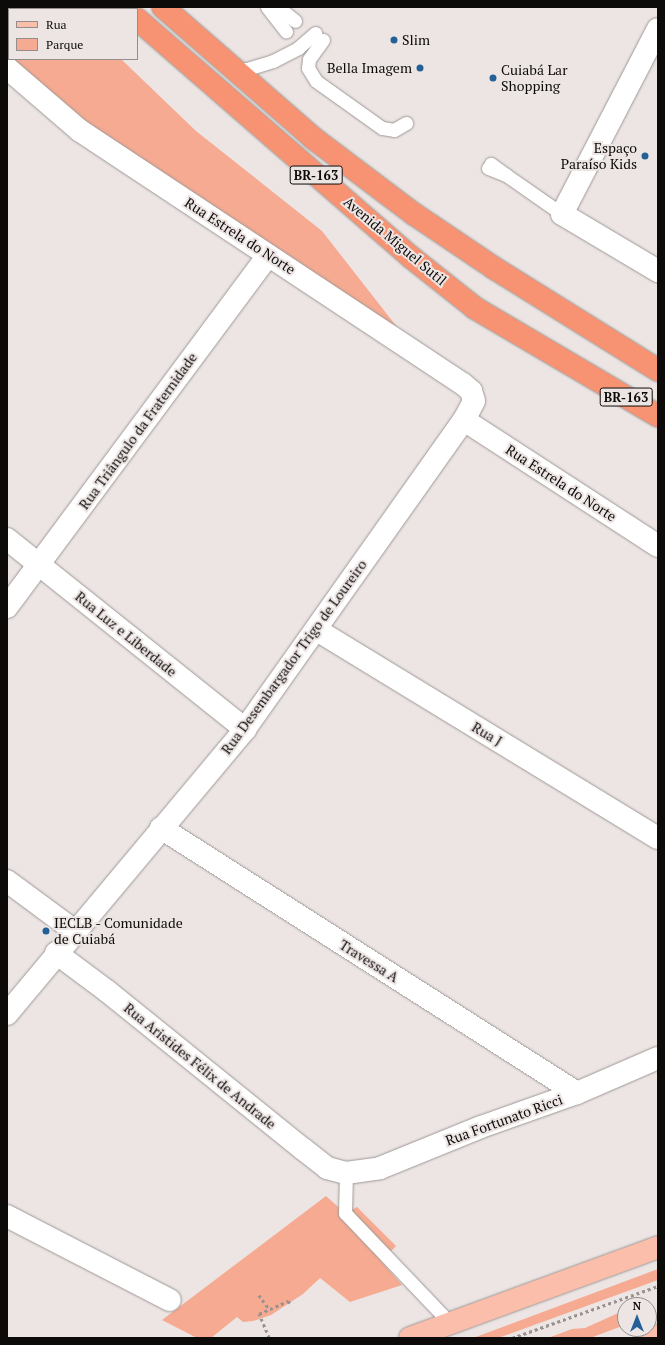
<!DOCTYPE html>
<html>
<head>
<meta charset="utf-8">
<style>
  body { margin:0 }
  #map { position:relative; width:665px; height:1345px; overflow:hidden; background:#ece5e3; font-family:"PT Serif",serif }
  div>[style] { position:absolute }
  .green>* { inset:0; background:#f5aa91 }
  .stream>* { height:7px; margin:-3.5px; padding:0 3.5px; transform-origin:3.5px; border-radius:3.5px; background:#c96f52 }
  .path>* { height:2.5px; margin-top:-1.25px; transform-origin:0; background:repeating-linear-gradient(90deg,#989391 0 3px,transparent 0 6px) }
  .roads { filter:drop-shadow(0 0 1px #9e9896) drop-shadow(0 0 1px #9e9896) }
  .lane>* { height:13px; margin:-6.5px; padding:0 6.5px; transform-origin:6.5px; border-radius:6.5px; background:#fff }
  .street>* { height:22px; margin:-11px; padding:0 11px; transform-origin:11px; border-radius:11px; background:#fff }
  .secondary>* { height:22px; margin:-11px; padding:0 11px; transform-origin:11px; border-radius:11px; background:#fff }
  .primary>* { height:22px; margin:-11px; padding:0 11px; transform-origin:11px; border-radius:11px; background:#fabeaa }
  .highway>* { height:22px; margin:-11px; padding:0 11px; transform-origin:11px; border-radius:11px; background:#f79372 }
  .dots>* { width:11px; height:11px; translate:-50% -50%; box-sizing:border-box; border:2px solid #ece5e3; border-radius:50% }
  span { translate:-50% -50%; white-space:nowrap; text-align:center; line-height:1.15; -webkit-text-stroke:4px #ece5e3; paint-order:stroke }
  .shield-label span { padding:1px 3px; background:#ece5e3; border:1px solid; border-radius:3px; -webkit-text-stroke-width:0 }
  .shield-label { font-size:13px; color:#0d0b0a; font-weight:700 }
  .poi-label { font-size:14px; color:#0d0b0a }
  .left { translate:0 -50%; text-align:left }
  .right { translate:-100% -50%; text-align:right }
  .street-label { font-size:14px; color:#0d0b0a }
  .frame { position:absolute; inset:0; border:8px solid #0d0b0a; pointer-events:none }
  .legend { position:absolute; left:8px; top:8px; width:130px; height:52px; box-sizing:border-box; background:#ece5e3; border:1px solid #938e8c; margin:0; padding:5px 7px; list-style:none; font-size:12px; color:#0d0b0a }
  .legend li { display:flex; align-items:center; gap:8px; height:20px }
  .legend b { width:20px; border:1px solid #938e8c }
  .north { position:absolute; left:617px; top:1297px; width:40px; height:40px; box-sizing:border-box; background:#ece5e3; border:1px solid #938e8c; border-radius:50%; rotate:0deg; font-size:11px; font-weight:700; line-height:16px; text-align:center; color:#0d0b0a }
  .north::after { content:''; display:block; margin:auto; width:14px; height:18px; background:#236097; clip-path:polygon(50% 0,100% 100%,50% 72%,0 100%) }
</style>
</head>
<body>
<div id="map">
  <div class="green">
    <i style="clip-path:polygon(7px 7px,70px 9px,9px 9px,9px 59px,121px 59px,196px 131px,322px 231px,397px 327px,272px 250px,50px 97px,7px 57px)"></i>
    <i style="clip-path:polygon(326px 1196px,345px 1213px,357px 1207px,396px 1246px,381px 1261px,402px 1285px,350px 1302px,320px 1278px,303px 1294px,271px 1315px,253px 1321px,243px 1322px,237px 1317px,211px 1338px,197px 1338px,162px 1320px)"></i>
    <i style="clip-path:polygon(658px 1269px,658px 1280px,498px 1338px,473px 1338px)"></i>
    <i style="clip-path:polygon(625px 1310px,625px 1325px,590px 1338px,548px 1338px,572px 1329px,585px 1328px)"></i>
  </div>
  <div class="stream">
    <i style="left:7px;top:55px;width:3px;rotate:45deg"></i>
  </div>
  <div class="path">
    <i style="left:259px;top:1295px;width:17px;rotate:54deg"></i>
    <i style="left:269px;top:1338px;width:26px;rotate:-113deg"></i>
    <i style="left:259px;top:1314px;width:32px;rotate:-24deg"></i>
    <i style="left:288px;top:1301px;width:3px;rotate:45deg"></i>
    <i style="left:512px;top:1338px;width:155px;rotate:-19.6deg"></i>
  </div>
  <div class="roads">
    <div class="lane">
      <i style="left:267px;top:7px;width:31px;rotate:52deg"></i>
      <i style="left:278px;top:7px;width:22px;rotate:39deg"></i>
      <i style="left:323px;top:40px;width:24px;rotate:126deg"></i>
      <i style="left:309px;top:59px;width:9px;rotate:96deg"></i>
      <i style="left:308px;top:68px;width:15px;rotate:58deg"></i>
      <i style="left:316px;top:81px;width:81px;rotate:35.5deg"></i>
      <i style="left:382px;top:128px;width:12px;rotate:9deg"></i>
      <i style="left:394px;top:130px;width:14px;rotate:-30deg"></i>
      <i style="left:234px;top:70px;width:13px;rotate:-4deg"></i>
      <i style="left:247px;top:69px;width:27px;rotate:-17deg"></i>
      <i style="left:273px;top:61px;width:28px;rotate:-27deg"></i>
      <i style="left:298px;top:48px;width:23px;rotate:-41deg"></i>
      <i style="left:488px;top:168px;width:19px;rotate:21deg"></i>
      <i style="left:506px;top:175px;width:19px;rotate:-144deg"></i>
      <i style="left:506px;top:175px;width:68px;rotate:34.9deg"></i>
      <i style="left:346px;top:1173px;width:40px;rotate:91.4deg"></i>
      <i style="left:345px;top:1213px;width:152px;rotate:46.3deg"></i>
    </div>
    <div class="street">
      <i style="left:7px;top:68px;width:95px;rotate:40.7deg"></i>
      <i style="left:79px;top:130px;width:460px;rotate:33.5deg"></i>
      <i style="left:463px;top:384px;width:11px;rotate:41deg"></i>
      <i style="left:471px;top:391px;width:10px;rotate:73deg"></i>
      <i style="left:562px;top:214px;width:112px;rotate:30.7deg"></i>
      <i style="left:464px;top:420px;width:231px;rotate:33deg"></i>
      <i style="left:7px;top:539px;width:305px;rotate:38.6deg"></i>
      <i style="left:7px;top:607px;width:438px;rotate:-53.4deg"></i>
      <i style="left:317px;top:630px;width:399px;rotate:31.4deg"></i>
      <i style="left:161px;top:828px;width:493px;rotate:32.5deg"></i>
      <i style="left:7px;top:881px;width:86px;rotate:36.5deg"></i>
      <i style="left:56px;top:953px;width:64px;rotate:36.7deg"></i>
      <i style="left:107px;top:991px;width:252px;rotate:38.9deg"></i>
      <i style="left:303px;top:1149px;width:31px;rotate:38deg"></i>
      <i style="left:327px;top:1168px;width:20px;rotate:15deg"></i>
      <i style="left:346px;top:1173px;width:34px;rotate:-8deg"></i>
      <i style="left:380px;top:1168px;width:109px;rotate:-22.1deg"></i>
      <i style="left:481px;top:1127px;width:102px;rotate:-19.5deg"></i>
      <i style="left:577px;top:1093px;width:88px;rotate:-23.4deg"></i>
      <i style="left:7px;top:1216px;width:183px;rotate:27.3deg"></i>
    </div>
    <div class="secondary">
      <i style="left:562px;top:214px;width:208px;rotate:-62.6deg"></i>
      <i style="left:7px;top:1014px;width:371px;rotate:-50.1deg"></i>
      <i style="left:245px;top:729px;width:379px;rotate:-54.7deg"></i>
      <i style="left:464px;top:420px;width:21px;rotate:-62deg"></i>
    </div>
    <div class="primary">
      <i style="left:410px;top:1338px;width:264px;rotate:-20.1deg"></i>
      <i style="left:653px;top:1338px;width:5px;rotate:-22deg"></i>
    </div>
    <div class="highway">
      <i style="left:123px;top:7px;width:3px;rotate:45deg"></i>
      <i style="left:163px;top:7px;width:199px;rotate:41.1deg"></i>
      <i style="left:313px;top:138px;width:126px;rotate:37deg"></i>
      <i style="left:414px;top:214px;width:97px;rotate:34deg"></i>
      <i style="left:494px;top:268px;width:193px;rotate:31.9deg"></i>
      <i style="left:137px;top:19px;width:364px;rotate:41deg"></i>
      <i style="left:412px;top:258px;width:80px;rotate:38.4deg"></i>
      <i style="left:475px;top:308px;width:212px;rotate:30.5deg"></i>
    </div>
  </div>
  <div class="dots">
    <i style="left:394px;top:40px;background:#236097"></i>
    <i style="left:420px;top:68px;background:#236097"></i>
    <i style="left:493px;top:78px;background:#236097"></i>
    <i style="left:645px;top:156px;background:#236097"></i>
    <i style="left:46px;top:931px;background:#236097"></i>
  </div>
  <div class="shield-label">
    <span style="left:316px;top:175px">BR-163</span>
    <span style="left:626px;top:397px">BR-163</span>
  </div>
  <div class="poi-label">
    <span class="left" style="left:402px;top:40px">Slim</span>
    <span class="right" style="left:412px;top:68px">Bella Imagem</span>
    <span class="left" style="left:501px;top:78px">Cuiabá Lar<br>Shopping</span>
    <span class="right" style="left:637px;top:156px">Espaço<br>Paraíso Kids</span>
    <span class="left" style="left:54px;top:931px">IECLB - Comunidade<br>de Cuiabá</span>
  </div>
  <div class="street-label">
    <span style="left:240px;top:236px;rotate:33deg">Rua Estrela do Norte</span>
    <span style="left:395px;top:241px;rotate:40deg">Avenida Miguel Sutil</span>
    <span style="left:138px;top:431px;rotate:-54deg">Rua Triângulo da Fraternidade</span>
    <span style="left:561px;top:483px;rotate:33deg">Rua Estrela do Norte</span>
    <span style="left:126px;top:634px;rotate:39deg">Rua Luz e Liberdade</span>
    <span style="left:294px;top:657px;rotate:-54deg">Rua Desembargador Trigo de Loureiro</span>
    <span style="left:487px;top:734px;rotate:31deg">Rua J</span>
    <span style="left:369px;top:961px;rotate:32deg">Travessa A</span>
    <span style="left:200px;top:1066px;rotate:39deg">Rua Aristides Félix de Andrade</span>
    <span style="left:504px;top:1120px;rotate:-20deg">Rua Fortunato Ricci</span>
  </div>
  <div class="frame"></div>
  <ul class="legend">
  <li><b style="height:5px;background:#fabeaa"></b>Rua</li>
  <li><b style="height:11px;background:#f5aa91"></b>Parque</li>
  </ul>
  <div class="north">N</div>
</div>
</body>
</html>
